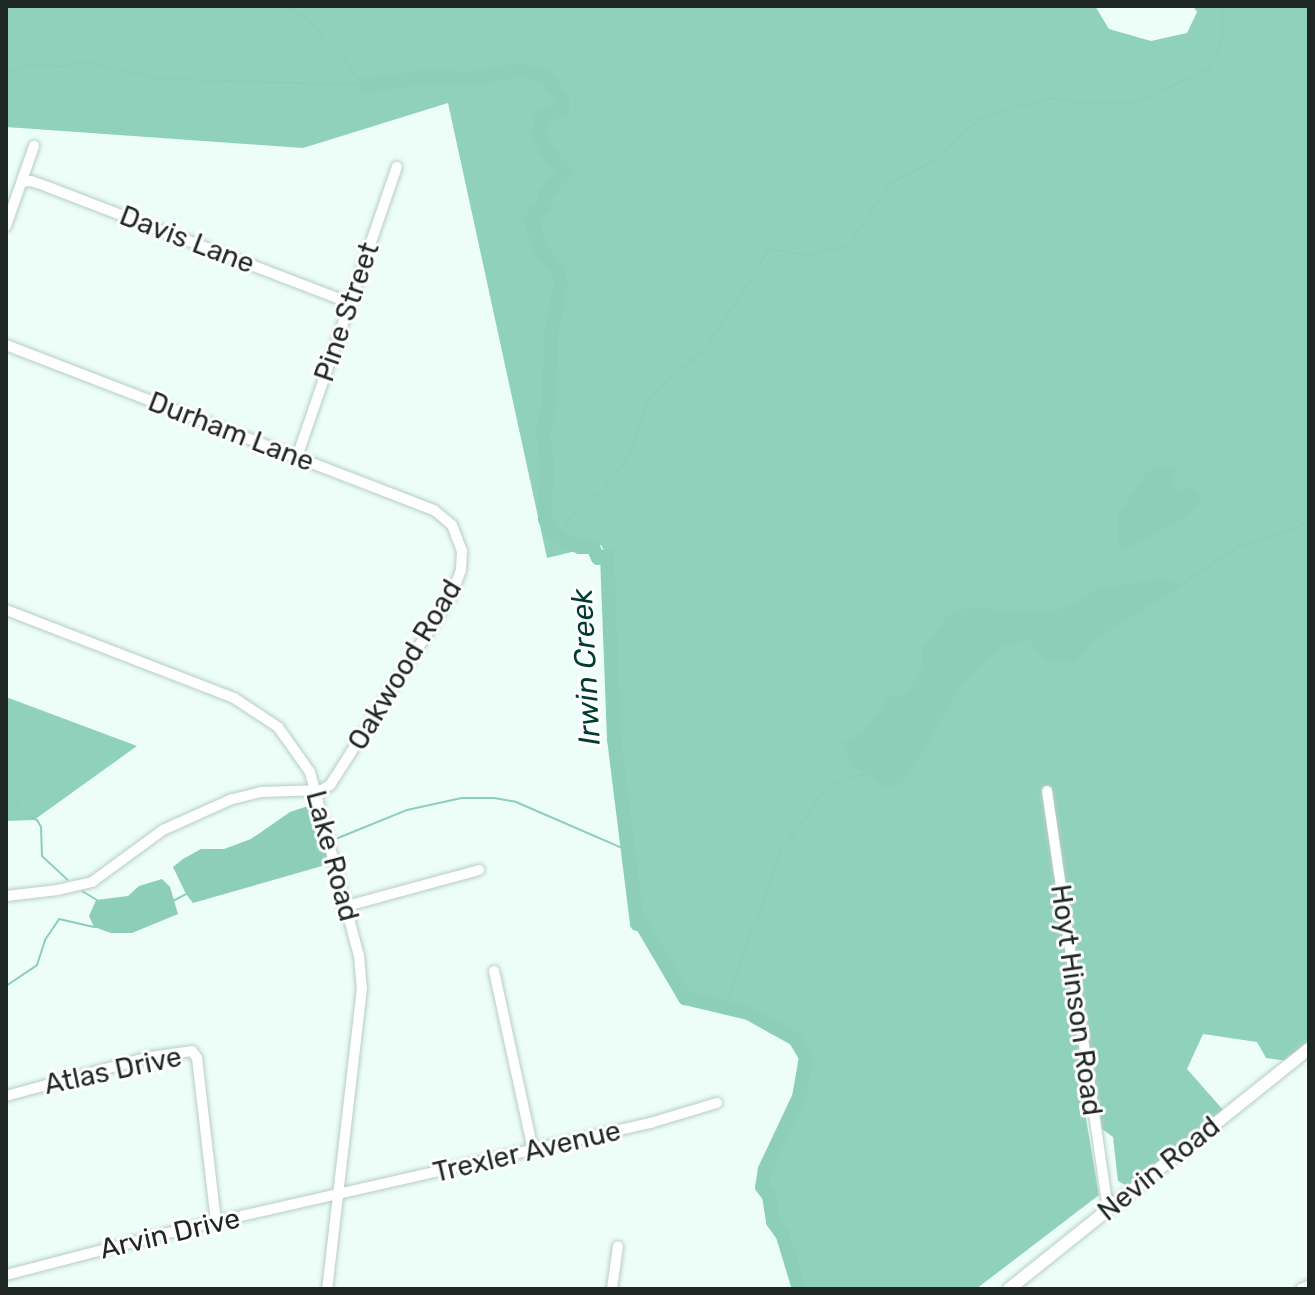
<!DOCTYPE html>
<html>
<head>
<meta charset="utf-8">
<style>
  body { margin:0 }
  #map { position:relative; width:1315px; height:1295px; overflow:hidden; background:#ecfef7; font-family:Rubik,sans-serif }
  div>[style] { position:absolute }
  .forest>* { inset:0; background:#90d1bc }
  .water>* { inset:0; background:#8dceb9 }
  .stream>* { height:2px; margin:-1px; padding:0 1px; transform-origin:1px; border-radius:1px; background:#8dceb9 }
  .river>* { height:14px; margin:-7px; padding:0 7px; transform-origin:7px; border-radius:7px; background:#8dceb9 }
  .roads { filter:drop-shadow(0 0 2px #b7cdc5) drop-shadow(0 0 2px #b7cdc5) }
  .minor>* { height:10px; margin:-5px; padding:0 5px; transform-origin:5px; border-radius:5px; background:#fff }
  .major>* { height:12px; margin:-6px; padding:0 6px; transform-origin:6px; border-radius:6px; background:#fff }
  span { translate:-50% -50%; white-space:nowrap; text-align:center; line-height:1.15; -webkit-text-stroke:6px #fff; paint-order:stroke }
  .street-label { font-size:28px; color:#1f2724 }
  .water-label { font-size:30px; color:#003c2f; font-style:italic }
  .frame { position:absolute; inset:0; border:8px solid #1f2724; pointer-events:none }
</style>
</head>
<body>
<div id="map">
  <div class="forest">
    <i style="clip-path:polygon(6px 6px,1095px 6px,1109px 29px,1151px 41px,1187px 33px,1197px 12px,1193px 6px,1309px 6px,1309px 1043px,1287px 1061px,1266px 1058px,1257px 1042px,1203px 1034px,1187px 1069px,1224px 1111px,1129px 1187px,1118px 1181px,1113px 1137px,1102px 1129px,1098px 1100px,1083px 1101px,1099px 1195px,976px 1289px,799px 1289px,783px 1236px,773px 1222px,769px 1196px,762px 1187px,765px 1169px,799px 1097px,806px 1057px,795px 1039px,748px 1013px,685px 998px,642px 925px,637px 924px,614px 739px,607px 556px,601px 545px,547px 558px,448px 103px,303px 148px,6px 127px)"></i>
    <i style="clip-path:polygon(6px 697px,137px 746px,34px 820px,6px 821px)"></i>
  </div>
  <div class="water">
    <i style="clip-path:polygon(1158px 467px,1179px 469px,1170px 484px,1176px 490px,1193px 488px,1202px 499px,1185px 517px,1125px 550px,1120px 546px,1117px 530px,1118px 515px,1146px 473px)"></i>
    <i style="clip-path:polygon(1161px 580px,1180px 584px,1179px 588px,1093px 640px,1075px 663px,1048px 662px,1027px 639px,1003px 647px,989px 656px,963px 683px,908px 776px,899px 784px,883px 787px,875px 778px,851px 766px,843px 743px,864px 731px,890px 696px,900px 696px,909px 689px,924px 668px,921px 649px,941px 628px,946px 616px,960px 609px,980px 608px,1049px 613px,1071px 605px,1098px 588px)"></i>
    <i style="clip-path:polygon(308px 806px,315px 830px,325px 842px,327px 857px,322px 866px,193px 903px,186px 894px,173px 867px,183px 859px,201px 849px,224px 849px,251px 839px,290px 812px)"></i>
    <i style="clip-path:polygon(162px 879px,170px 887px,178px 914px,132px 933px,111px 933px,94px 927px,89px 916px,96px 900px,128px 896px,139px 886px)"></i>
  </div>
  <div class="stream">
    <i style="left:287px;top:6px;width:35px;rotate:35deg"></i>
    <i style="left:316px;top:26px;width:18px;rotate:61deg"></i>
    <i style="left:325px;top:42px;width:26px;rotate:39deg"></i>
    <i style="left:345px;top:58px;width:18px;rotate:63deg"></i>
    <i style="left:353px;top:74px;width:16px;rotate:40deg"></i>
    <i style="left:6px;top:71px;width:26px;rotate:-13deg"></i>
    <i style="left:31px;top:65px;width:33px;rotate:3deg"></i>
    <i style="left:64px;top:67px;width:18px;rotate:-19deg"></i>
    <i style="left:81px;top:61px;width:81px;rotate:12.8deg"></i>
    <i style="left:160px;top:79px;width:206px;rotate:1.7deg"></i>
    <i style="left:564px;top:541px;width:11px;rotate:-100deg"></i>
    <i style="left:562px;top:530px;width:19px;rotate:-58deg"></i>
    <i style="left:572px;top:514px;width:13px;rotate:-48deg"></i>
    <i style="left:581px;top:504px;width:23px;rotate:-29deg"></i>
    <i style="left:601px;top:493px;width:46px;rotate:-52.9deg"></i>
    <i style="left:629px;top:456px;width:59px;rotate:-72.2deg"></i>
    <i style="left:647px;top:400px;width:81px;rotate:-41.5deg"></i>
    <i style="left:708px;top:346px;width:115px;rotate:-57.8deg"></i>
    <i style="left:769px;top:249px;width:37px;rotate:9deg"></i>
    <i style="left:806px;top:255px;width:44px;rotate:-11.8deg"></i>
    <i style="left:849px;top:246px;width:76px;rotate:-56.3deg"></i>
    <i style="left:891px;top:183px;width:38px;rotate:-27deg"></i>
    <i style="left:925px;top:166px;width:75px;rotate:-40.1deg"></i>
    <i style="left:982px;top:118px;width:70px;rotate:-16.6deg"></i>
    <i style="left:1049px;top:98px;width:44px;rotate:7.8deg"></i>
    <i style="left:1093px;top:104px;width:40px;rotate:-1.4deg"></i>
    <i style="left:1133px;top:103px;width:82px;rotate:-23.7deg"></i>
    <i style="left:1208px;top:70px;width:31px;rotate:-63deg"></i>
    <i style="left:1222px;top:42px;width:36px;rotate:-90deg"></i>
    <i style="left:1181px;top:584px;width:69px;rotate:-33.2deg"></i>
    <i style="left:1239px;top:546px;width:60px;rotate:-17.5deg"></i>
    <i style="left:1296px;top:528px;width:15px;rotate:-32deg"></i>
    <i style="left:6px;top:793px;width:8px;rotate:30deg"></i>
    <i style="left:13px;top:797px;width:19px;rotate:62deg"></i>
    <i style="left:22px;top:814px;width:16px;rotate:22deg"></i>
    <i style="left:37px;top:820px;width:8px;rotate:60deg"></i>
    <i style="left:41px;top:827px;width:29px;rotate:88deg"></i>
    <i style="left:42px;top:856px;width:35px;rotate:43deg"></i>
    <i style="left:338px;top:838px;width:74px;rotate:-22.1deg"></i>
    <i style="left:407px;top:810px;width:56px;rotate:-12.3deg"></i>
    <i style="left:462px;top:798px;width:32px"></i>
    <i style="left:494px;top:798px;width:22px;rotate:10deg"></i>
    <i style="left:516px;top:802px;width:121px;rotate:23.4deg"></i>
    <i style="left:82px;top:891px;width:17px;rotate:31deg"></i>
    <i style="left:171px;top:902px;width:17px;rotate:-28deg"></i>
    <i style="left:6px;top:986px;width:37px;rotate:-34deg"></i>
    <i style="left:37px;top:965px;width:26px;rotate:-72deg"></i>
    <i style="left:45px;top:940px;width:25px;rotate:-56deg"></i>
    <i style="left:59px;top:919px;width:37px;rotate:13deg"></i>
    <i style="left:725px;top:1007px;width:164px;rotate:-70.3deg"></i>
    <i style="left:780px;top:853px;width:80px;rotate:-55.1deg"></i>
    <i style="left:826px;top:787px;width:42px;rotate:-18deg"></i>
  </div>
  <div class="river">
    <i style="left:366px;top:85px;width:71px;rotate:-7.3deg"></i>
    <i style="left:436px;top:76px;width:33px;rotate:5deg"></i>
    <i style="left:469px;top:79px;width:52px;rotate:-10deg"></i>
    <i style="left:520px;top:70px;width:27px;rotate:13deg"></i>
    <i style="left:546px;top:76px;width:28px;rotate:55deg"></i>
    <i style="left:562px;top:99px;width:10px;rotate:90deg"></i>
    <i style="left:562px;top:109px;width:22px;rotate:158deg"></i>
    <i style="left:542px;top:117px;width:16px;rotate:101deg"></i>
    <i style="left:539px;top:133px;width:19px;rotate:69deg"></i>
    <i style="left:546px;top:151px;width:28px;rotate:48deg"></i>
    <i style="left:565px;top:172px;width:30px;rotate:131deg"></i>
    <i style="left:545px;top:195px;width:10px;rotate:96deg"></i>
    <i style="left:544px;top:205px;width:19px;rotate:133deg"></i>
    <i style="left:531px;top:219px;width:29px;rotate:72deg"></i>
    <i style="left:540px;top:247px;width:31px;rotate:53deg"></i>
    <i style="left:559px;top:272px;width:13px;rotate:81deg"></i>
    <i style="left:561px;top:285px;width:44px;rotate:101.8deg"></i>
    <i style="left:552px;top:328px;width:83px;rotate:92.8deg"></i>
    <i style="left:548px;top:411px;width:22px;rotate:103deg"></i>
    <i style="left:543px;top:432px;width:29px;rotate:82deg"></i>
    <i style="left:547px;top:461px;width:58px;rotate:92deg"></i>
    <i style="left:545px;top:519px;width:15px;rotate:62deg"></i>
    <i style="left:552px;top:532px;width:15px;rotate:37deg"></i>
    <i style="left:564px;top:541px;width:17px;rotate:21deg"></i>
    <i style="left:580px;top:547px;width:13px"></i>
    <i style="left:593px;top:547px;width:12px;rotate:66deg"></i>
    <i style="left:598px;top:558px;width:9px;rotate:-13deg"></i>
    <i style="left:607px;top:556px;width:183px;rotate:87.8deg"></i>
    <i style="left:614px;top:739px;width:186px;rotate:82.9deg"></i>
    <i style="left:637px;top:924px;width:5px;rotate:11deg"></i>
    <i style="left:642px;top:925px;width:85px;rotate:59.5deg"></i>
    <i style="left:685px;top:998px;width:65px;rotate:13.4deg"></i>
    <i style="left:748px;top:1013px;width:54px;rotate:29deg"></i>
    <i style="left:795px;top:1039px;width:21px;rotate:59deg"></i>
    <i style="left:806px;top:1057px;width:41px;rotate:99.9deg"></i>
    <i style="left:799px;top:1097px;width:80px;rotate:115.3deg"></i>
    <i style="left:765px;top:1169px;width:18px;rotate:99deg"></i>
    <i style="left:762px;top:1187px;width:11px;rotate:52deg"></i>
    <i style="left:769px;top:1196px;width:26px;rotate:81deg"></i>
    <i style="left:773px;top:1222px;width:17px;rotate:54deg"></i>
    <i style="left:783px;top:1236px;width:55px;rotate:73.2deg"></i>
  </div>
  <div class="roads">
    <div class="minor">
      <i style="left:22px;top:182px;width:9px;rotate:-6deg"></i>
      <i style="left:31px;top:181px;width:18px;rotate:19deg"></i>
      <i style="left:48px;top:187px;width:324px;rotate:21deg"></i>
      <i style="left:6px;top:226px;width:85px;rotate:-70.7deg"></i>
      <i style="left:6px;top:345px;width:459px;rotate:21.1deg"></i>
      <i style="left:434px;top:510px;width:23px;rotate:40deg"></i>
      <i style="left:452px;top:525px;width:28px;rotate:69deg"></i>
      <i style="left:462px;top:551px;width:19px;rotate:93deg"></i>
      <i style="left:461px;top:570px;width:28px;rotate:111deg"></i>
      <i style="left:451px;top:596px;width:224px;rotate:122.6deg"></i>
      <i style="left:330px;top:785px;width:9px;rotate:148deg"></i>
      <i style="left:322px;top:790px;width:61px;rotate:178.1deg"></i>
      <i style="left:261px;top:792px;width:30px;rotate:166deg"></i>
      <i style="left:232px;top:799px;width:76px;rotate:155.8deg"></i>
      <i style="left:163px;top:830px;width:88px;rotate:143.8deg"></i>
      <i style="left:92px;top:882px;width:35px;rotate:167deg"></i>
      <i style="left:58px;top:890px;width:52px;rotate:173.4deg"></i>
      <i style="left:297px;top:457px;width:307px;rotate:-71deg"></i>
      <i style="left:6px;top:610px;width:244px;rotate:21.1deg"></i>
      <i style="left:234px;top:698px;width:53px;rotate:33.4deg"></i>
      <i style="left:278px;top:727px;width:55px;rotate:54.6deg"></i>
      <i style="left:310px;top:772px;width:190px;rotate:75.1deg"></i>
      <i style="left:359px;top:956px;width:32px;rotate:85deg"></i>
      <i style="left:362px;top:988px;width:303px;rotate:96.6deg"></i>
      <i style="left:1047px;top:791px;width:422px;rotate:81.7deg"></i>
      <i style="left:343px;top:907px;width:141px;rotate:-15.2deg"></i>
      <i style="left:494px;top:971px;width:183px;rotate:77.7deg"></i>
      <i style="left:6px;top:1096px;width:149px;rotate:-15.2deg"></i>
      <i style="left:150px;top:1057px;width:42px;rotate:-8.1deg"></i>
      <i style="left:192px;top:1051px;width:9px;rotate:54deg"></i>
      <i style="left:197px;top:1058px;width:165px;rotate:83.4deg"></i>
      <i style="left:6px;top:1275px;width:184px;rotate:-14.5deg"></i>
      <i style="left:184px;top:1229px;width:478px;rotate:-12.8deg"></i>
      <i style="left:650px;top:1123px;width:70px;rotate:-16.6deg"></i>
      <i style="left:612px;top:1289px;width:43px;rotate:-82.1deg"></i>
      <i style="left:1301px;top:1289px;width:9px;rotate:-21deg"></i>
    </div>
    <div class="major">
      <i style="left:1009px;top:1289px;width:384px;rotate:-38.7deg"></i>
    </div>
  </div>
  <div class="street-label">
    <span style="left:187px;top:240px;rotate:21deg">Davis Lane</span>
    <span style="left:347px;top:312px;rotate:-71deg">Pine Street</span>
    <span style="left:231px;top:432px;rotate:21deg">Durham Lane</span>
    <span style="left:405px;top:665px;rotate:-59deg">Oakwood Road</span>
    <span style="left:332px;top:856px;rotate:75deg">Lake Road</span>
    <span style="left:1076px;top:1000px;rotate:82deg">Hoyt Hinson Road</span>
    <span style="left:113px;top:1071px;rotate:-12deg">Atlas Drive</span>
    <span style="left:527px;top:1152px;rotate:-13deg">Trexler Avenue</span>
    <span style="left:1159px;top:1169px;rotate:-39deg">Nevin Road</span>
    <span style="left:170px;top:1234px;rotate:-13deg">Arvin Drive</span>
  </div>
  <div class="water-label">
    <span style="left:586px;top:667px;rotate:-93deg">Irwin Creek</span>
  </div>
  <div class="frame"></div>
</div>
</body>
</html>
